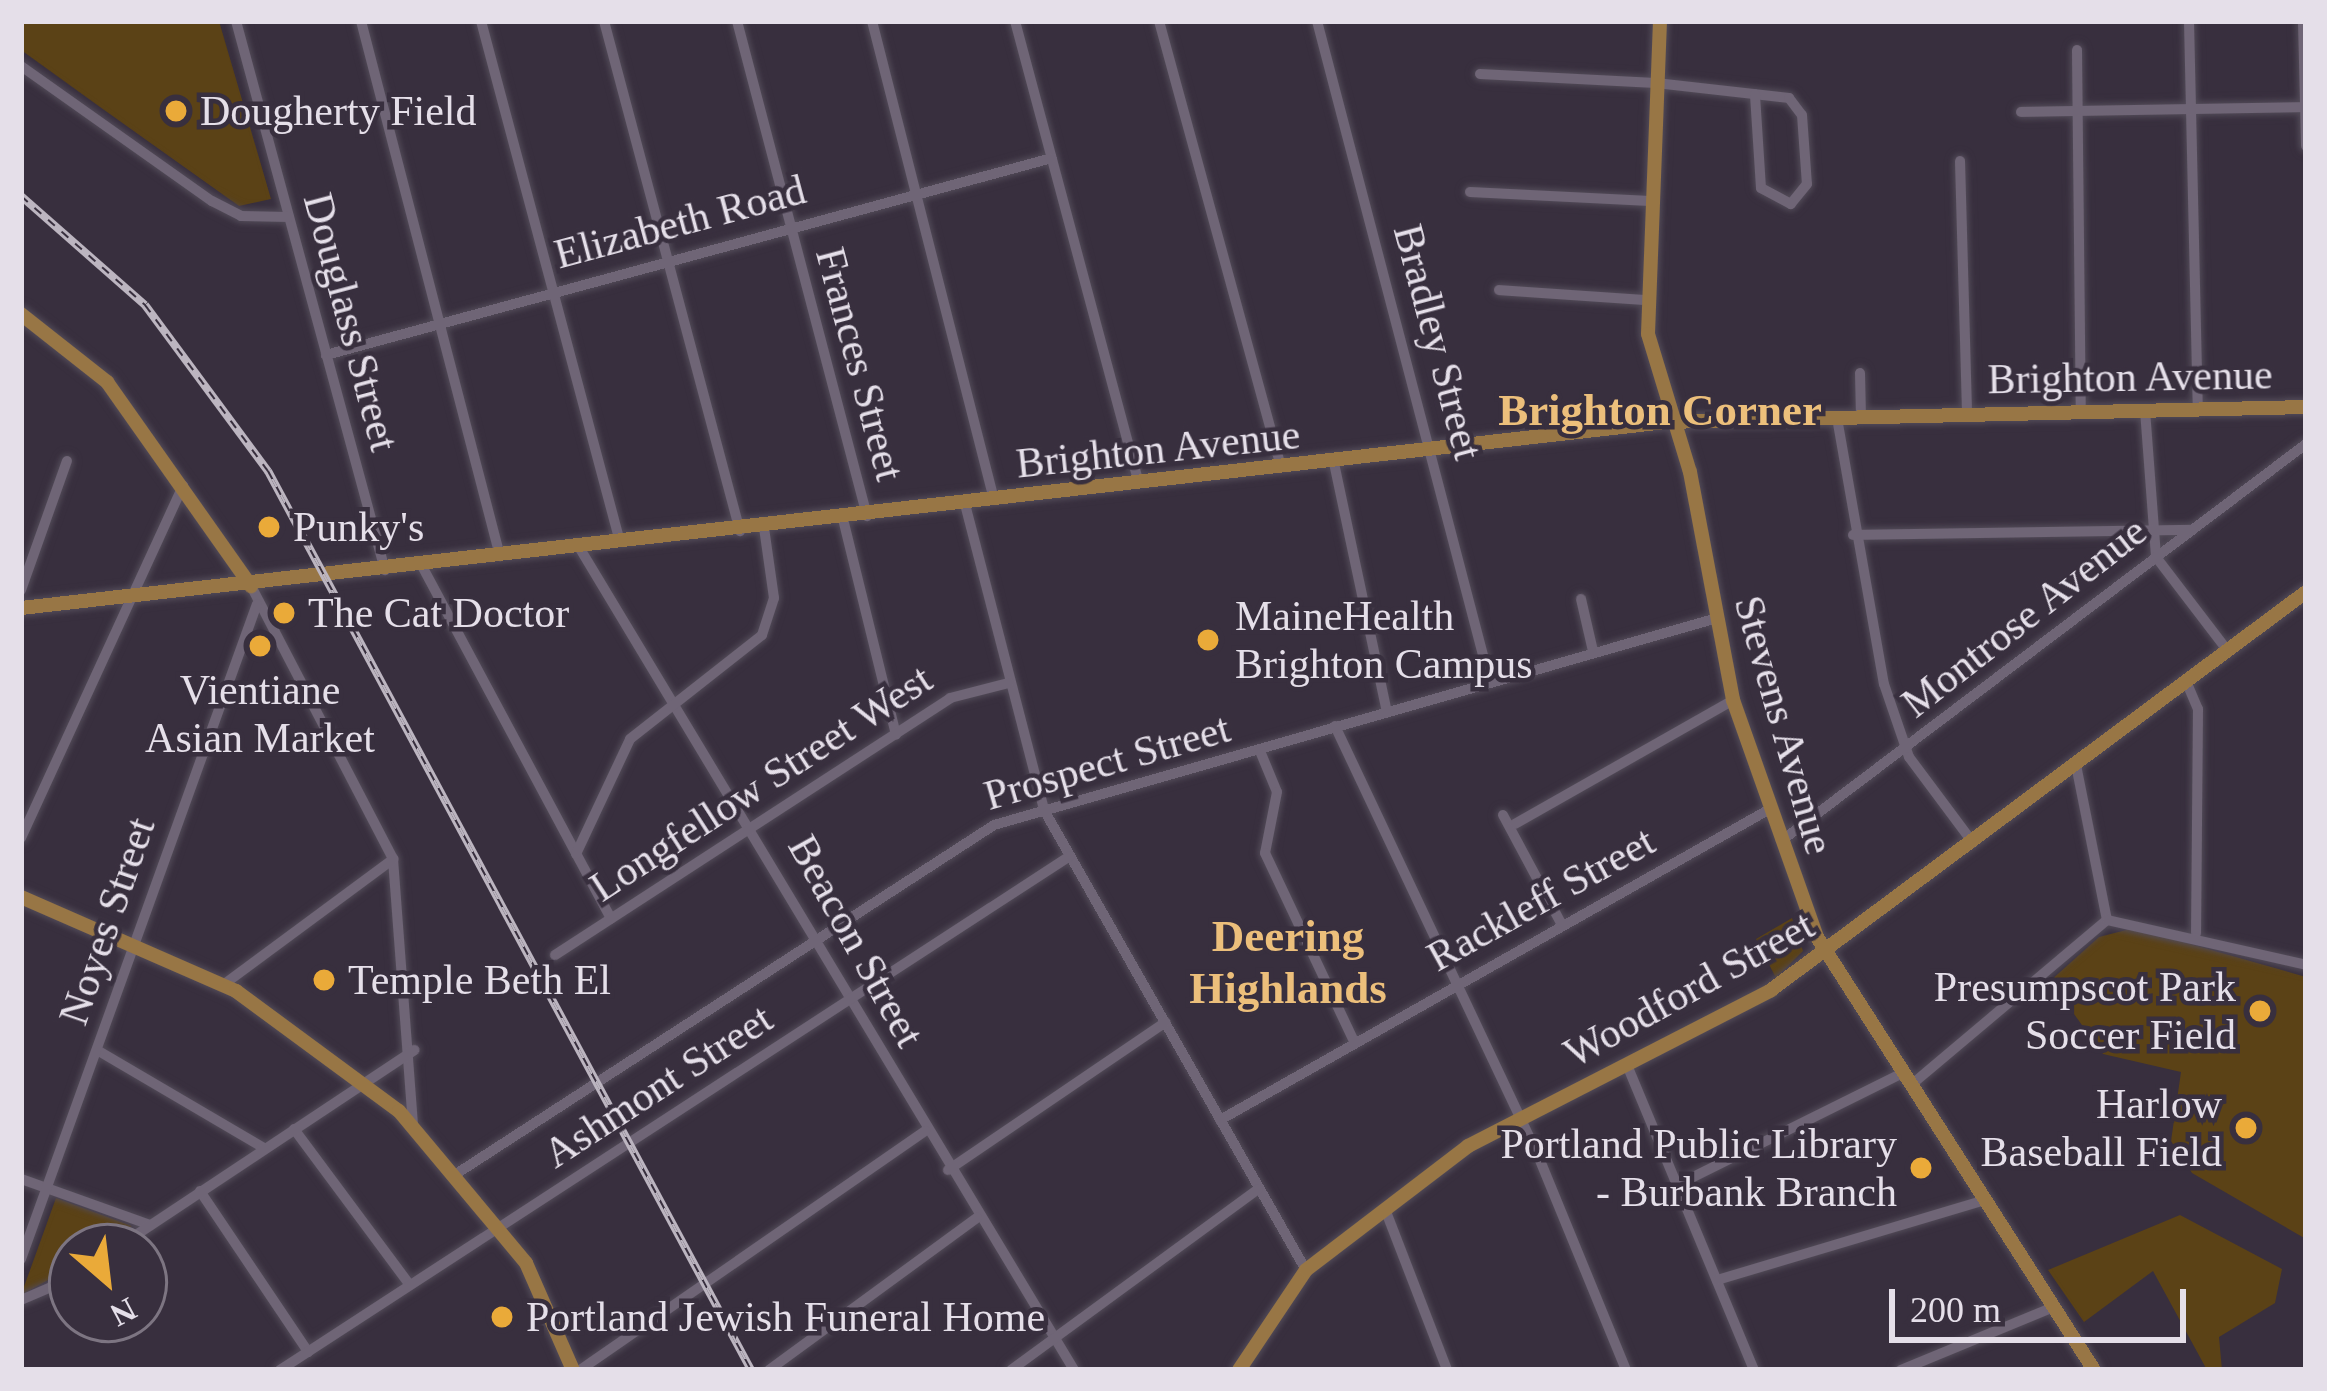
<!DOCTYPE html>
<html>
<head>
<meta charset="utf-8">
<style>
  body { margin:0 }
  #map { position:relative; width:2327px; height:1391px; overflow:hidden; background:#382f3e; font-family:"Times New Roman",serif }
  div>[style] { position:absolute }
  .green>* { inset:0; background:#5b4216 }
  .roads { filter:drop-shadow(0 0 3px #524b58) drop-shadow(0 0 3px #524b58) }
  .minor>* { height:10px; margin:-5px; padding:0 5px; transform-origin:5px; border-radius:5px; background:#6f6576 }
  .major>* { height:14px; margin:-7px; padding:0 7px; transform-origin:7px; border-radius:7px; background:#987645 }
  .rail>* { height:8px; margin-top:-4px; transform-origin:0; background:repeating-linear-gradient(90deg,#382f3e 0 9px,#bcb5c0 0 18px); box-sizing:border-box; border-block:3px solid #bcb5c0 }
  .dots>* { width:33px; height:33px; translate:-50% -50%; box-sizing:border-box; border:6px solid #382f3e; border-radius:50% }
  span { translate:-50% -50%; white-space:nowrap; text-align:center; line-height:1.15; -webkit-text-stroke:9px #382f3e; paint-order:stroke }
  .poi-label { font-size:42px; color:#e5dfe9 }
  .left { translate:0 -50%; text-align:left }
  .right { translate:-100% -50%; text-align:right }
  .street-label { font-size:42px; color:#e5dfe9 }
  .neighbourhood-label { font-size:45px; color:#ecbf7b; font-weight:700 }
  .frame { position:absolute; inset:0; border:24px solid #e5dfe9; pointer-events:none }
  .north { position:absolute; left:48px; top:1223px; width:120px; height:120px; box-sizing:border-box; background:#382f3e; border:3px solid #7d7582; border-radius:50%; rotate:152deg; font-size:33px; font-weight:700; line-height:48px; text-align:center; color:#e5dfe9 }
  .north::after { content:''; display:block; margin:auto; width:42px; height:54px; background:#eaaa39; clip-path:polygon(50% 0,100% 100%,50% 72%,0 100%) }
  .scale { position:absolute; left:1889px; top:1289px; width:297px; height:54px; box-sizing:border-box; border:6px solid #e5dfe9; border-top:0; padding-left:15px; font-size:36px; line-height:42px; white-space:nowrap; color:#e5dfe9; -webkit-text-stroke:9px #382f3e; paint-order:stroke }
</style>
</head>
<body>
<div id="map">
  <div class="green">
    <i style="clip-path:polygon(21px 21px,219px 21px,271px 199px,239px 206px,100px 107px,21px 50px)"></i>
    <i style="clip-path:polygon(1792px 918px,1803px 951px,1776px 978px,1756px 939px)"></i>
    <i style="clip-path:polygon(2134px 928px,2306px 977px,2306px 1239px,2192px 1173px,2171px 1141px,2181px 1072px,2103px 1054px,2050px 981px,2099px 937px)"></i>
    <i style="clip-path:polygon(56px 1198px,132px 1226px,103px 1247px,72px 1247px,72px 1267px,21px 1295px)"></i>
    <i style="clip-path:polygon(2180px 1215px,2282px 1269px,2275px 1303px,2219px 1337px,2222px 1370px,2207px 1370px,2153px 1271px,2084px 1322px,2048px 1270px)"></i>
  </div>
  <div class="roads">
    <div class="minor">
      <i style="left:236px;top:21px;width:569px;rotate:74.82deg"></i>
      <i style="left:361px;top:21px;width:553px;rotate:75.44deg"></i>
      <i style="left:481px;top:21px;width:539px;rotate:75.06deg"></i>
      <i style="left:604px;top:21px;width:528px;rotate:75.07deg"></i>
      <i style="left:737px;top:21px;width:512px;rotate:75.28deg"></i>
      <i style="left:872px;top:21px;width:494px;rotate:75.7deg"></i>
      <i style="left:1015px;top:21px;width:478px;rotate:75deg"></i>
      <i style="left:1159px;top:21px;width:462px;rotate:74.7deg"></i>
      <i style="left:1317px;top:21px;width:683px;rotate:75.33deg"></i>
      <i style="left:2189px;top:21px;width:388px;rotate:88.7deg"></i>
      <i style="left:2303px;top:21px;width:125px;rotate:88.6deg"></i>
      <i style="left:2077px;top:50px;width:361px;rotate:89.4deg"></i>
      <i style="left:21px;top:66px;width:234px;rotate:35.3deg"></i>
      <i style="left:212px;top:201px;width:33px;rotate:27deg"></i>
      <i style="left:241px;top:216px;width:48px;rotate:1.2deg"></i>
      <i style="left:1480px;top:74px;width:176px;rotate:2.9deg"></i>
      <i style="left:1656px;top:83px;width:134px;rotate:6.4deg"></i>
      <i style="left:1789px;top:98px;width:21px;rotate:53deg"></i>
      <i style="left:1802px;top:115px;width:69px;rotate:85.9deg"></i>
      <i style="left:1807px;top:184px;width:26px;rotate:129deg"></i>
      <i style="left:1791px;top:204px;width:34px;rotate:-152deg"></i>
      <i style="left:1761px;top:188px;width:94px;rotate:-93.7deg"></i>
      <i style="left:2021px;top:112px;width:285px;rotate:-1deg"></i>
      <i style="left:1960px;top:161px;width:252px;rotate:88.4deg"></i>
      <i style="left:1470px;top:192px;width:180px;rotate:2.9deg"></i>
      <i style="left:1499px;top:290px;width:148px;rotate:3.9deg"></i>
      <i style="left:326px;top:355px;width:752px;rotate:-15.18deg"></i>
      <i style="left:1860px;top:373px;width:44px;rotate:88.7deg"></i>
      <i style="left:2145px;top:410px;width:147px;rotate:85.7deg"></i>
      <i style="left:2156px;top:557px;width:117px;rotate:52.6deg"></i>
      <i style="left:1837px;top:418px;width:270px;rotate:80deg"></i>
      <i style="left:1884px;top:684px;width:77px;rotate:71.1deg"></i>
      <i style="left:1909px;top:757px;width:107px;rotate:53.3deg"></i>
      <i style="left:1334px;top:463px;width:255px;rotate:78deg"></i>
      <i style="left:965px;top:504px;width:316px;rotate:75.5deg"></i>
      <i style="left:1044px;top:810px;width:529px;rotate:60.34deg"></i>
      <i style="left:843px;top:519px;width:222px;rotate:76.2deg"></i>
      <i style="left:1853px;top:535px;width:337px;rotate:-0.9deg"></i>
      <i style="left:579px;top:547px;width:960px;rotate:58.97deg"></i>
      <i style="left:422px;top:566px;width:400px;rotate:61.8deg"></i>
      <i style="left:251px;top:586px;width:308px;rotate:62.5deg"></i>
      <i style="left:393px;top:859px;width:267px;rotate:85.7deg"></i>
      <i style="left:21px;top:590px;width:137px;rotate:-70.4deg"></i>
      <i style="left:1581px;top:599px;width:53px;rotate:77deg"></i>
      <i style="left:2186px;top:681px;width:30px;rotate:67deg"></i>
      <i style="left:2198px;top:709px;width:224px;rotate:90.5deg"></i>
      <i style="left:1335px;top:726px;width:472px;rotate:64.7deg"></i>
      <i style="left:1537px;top:1153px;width:235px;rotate:67.7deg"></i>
      <i style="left:1260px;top:751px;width:44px;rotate:67.5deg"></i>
      <i style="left:1277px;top:792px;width:62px;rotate:101.1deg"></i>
      <i style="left:1265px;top:853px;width:210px;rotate:64.7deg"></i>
      <i style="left:2076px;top:765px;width:158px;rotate:78.7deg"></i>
      <i style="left:1503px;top:815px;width:125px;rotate:61.8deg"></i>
      <i style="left:1515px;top:824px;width:251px;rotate:-29.6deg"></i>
      <i style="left:21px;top:838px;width:388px;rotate:-65.3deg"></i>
      <i style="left:1781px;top:841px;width:658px;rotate:-37.1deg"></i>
      <i style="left:576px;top:854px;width:127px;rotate:-64.8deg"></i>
      <i style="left:630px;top:739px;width:168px;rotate:-38.2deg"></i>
      <i style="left:762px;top:635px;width:39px;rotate:-72deg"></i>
      <i style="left:774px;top:598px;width:71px;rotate:-98.1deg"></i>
      <i style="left:555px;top:955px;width:471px;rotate:-33deg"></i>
      <i style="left:950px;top:698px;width:61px;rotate:-14.3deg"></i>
      <i style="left:223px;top:985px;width:212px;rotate:-36.5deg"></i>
      <i style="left:97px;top:1050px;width:194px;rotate:30.4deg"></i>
      <i style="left:1627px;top:1065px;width:330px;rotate:67.4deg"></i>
      <i style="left:1911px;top:1085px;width:256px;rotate:-40.1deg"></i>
      <i style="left:2107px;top:920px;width:204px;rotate:12.7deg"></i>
      <i style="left:1220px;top:1120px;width:632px;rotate:-29.49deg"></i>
      <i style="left:294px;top:1129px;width:194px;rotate:53.4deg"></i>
      <i style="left:948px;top:1170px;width:263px;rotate:-34.2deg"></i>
      <i style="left:456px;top:1174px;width:641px;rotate:-32.97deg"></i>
      <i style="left:994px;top:825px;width:749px;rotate:-15.97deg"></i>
      <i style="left:21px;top:1179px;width:137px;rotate:19.6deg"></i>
      <i style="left:1677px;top:1185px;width:252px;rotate:-26.4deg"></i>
      <i style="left:200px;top:1191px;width:194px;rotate:56.1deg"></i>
      <i style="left:1385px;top:1209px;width:173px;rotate:68.9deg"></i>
      <i style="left:118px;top:1247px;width:356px;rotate:-33.6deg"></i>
      <i style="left:21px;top:1259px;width:696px;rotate:-70.19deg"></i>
      <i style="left:1717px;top:1280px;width:280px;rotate:-16.6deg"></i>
      <i style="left:21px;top:1300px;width:56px;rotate:-23.3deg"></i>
      <i style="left:280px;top:1370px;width:942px;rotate:-33.05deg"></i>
      <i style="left:580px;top:1370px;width:420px;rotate:-34.7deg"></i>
      <i style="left:769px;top:1370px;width:258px;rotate:-36.2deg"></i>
      <i style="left:1011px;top:1370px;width:306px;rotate:-36.2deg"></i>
      <i style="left:1901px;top:1370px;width:165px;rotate:-22.4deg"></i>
    </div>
    <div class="major">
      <i style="left:1660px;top:21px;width:313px;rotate:92.2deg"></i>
      <i style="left:1648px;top:334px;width:144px;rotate:73.1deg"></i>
      <i style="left:1690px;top:472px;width:232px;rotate:79.3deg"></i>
      <i style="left:1733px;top:700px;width:251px;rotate:70.5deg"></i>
      <i style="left:1817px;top:937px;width:514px;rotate:57.39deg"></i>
      <i style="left:21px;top:314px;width:110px;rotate:38.3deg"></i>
      <i style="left:107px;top:382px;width:250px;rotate:54.8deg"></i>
      <i style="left:21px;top:608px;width:1654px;rotate:-6.45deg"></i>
      <i style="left:1665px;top:422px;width:641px;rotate:-1.34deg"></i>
      <i style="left:21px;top:897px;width:235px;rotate:23.6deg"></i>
      <i style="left:236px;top:991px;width:202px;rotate:36.4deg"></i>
      <i style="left:399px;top:1111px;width:198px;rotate:50.1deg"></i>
      <i style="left:526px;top:1263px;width:117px;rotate:66.3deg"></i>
      <i style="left:1239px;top:1370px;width:120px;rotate:-56.2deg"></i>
      <i style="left:1306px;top:1270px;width:204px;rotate:-37.4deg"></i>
      <i style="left:1468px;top:1146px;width:341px;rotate:-27.2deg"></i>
      <i style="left:1771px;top:990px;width:667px;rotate:-36.65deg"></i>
    </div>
  </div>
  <div class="rail">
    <i style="left:21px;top:196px;width:165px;rotate:41.3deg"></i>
    <i style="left:145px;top:305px;width:207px;rotate:53.5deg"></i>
    <i style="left:268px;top:471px;width:1021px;rotate:61.75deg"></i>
  </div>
  <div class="dots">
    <i style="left:176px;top:111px;background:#eaaa39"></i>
    <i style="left:269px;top:527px;background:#eaaa39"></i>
    <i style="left:284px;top:613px;background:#eaaa39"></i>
    <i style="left:1208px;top:640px;background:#eaaa39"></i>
    <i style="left:260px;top:646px;background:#eaaa39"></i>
    <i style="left:324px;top:980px;background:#eaaa39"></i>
    <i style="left:2260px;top:1011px;background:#eaaa39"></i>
    <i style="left:2246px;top:1128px;background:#eaaa39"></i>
    <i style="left:1921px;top:1168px;background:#eaaa39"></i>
    <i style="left:502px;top:1317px;background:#eaaa39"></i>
  </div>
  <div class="poi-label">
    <span class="left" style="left:200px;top:111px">Dougherty Field</span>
    <span class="left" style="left:293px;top:527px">Punky's</span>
    <span class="left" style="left:308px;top:613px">The Cat Doctor</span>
    <span class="left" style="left:1235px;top:640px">MaineHealth<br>Brighton Campus</span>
    <span style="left:260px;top:714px">Vientiane<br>Asian Market</span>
    <span class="left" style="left:348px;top:980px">Temple Beth El</span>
    <span class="right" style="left:2236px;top:1011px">Presumpscot Park<br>Soccer Field</span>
    <span class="right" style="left:2222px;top:1128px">Harlow<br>Baseball Field</span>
    <span class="right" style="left:1897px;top:1168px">Portland Public Library<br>- Burbank Branch</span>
    <span class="left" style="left:526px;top:1317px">Portland Jewish Funeral Home</span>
  </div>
  <div class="street-label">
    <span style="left:680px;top:222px;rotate:-15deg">Elizabeth Road</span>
    <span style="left:351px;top:322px;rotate:75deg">Douglass Street</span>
    <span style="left:1438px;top:342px;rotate:75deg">Bradley Street</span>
    <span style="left:860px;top:364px;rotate:75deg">Frances Street</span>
    <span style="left:2130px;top:377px;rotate:-1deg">Brighton Avenue</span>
    <span style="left:1158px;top:449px;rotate:-6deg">Brighton Avenue</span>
    <span style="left:2024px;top:617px;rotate:-38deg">Montrose Avenue</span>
    <span style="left:1784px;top:725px;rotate:74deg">Stevens Avenue</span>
    <span style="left:1107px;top:762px;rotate:-16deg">Prospect Street</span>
    <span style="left:761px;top:783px;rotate:-33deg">Longfellow Street West</span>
    <span style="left:1541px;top:899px;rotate:-29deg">Rackleff Street</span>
    <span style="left:107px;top:921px;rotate:-71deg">Noyes Street</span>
    <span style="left:856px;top:941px;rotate:61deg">Beacon Street</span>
    <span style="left:1689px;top:989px;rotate:-29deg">Woodford Street</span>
    <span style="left:658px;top:1086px;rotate:-33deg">Ashmont Street</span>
  </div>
  <div class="neighbourhood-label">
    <span style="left:1660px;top:411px">Brighton Corner</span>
    <span style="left:1288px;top:963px">Deering<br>Highlands</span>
  </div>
  <div class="frame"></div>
  <div class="north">N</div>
  <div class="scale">200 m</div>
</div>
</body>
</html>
